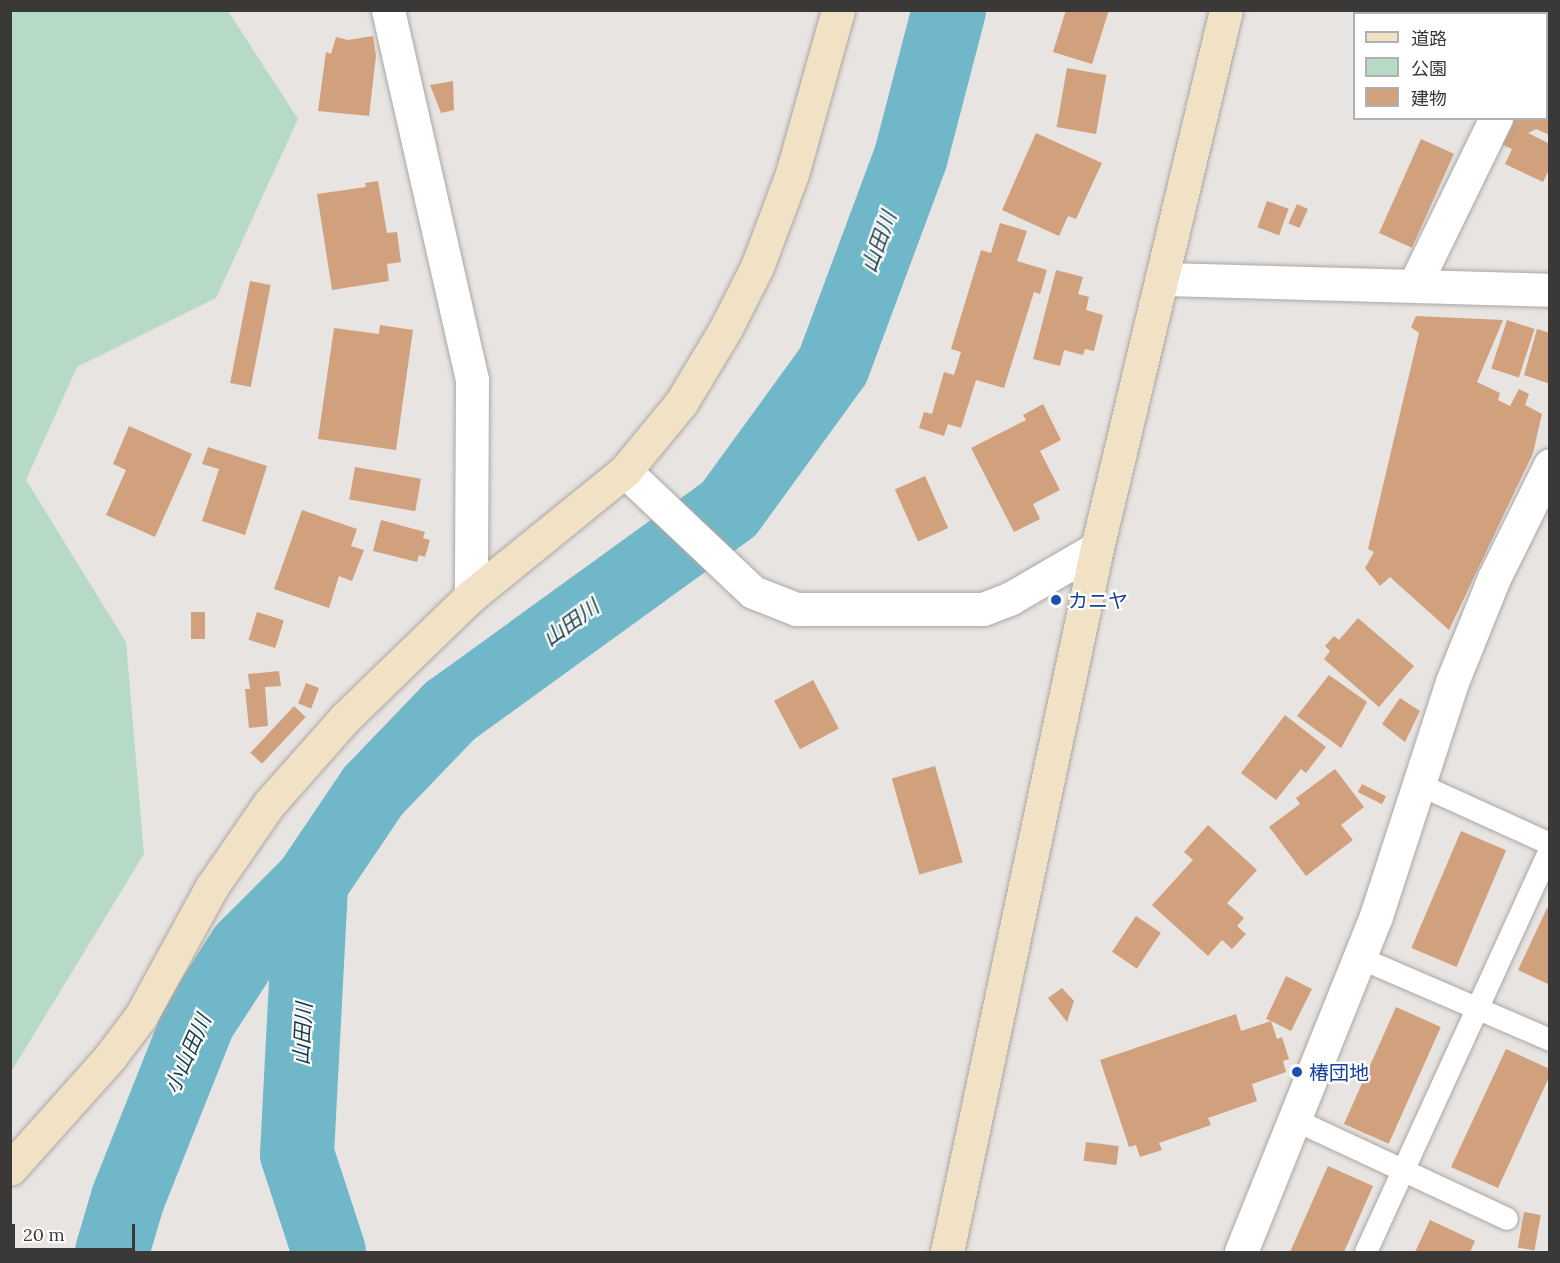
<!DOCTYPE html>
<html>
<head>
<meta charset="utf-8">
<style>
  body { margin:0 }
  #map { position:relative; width:1560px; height:1263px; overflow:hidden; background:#e8e4e1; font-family:Lora,"Noto Sans JP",serif }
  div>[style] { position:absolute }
  .green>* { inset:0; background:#b7dac6 }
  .river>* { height:74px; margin:-37px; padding:0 37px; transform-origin:37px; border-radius:37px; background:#70b8c9 }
  .building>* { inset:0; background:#d1a17d; transform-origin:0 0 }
  .roads { filter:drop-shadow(0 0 2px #aba7a5) drop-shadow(0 0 2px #aba7a5) }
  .lane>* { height:22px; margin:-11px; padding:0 11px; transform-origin:11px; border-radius:11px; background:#fff }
  .street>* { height:33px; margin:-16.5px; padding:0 16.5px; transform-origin:16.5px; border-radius:16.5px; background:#fff }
  .secondary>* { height:33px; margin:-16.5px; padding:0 16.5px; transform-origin:16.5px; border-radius:16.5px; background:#f2e2c5 }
  .dots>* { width:16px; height:16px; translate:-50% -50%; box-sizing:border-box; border:3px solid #fff; border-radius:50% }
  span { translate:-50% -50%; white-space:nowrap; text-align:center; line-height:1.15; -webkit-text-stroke:4.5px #fff; paint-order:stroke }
  .transit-label { font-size:20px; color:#164399 }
  .left { translate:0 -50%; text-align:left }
  .water-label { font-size:21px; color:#1a3c44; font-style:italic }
  .frame { position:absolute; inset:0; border:12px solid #3b3938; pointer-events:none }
  .legend { position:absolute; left:1353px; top:12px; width:195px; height:108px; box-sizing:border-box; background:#fff; border:2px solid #b1b0af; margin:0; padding:8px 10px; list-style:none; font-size:18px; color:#3b3938 }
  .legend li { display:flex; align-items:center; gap:12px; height:30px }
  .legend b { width:30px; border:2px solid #b1b0af }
  .scale { position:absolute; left:12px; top:1224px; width:123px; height:27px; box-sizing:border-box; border:3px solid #3b3938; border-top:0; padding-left:8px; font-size:18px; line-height:21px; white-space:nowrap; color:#3b3938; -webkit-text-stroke:4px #fff; paint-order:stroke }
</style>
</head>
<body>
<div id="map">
  <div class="green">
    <i style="clip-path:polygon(11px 10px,228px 11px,298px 119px,216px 298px,77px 367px,26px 480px,126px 642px,144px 854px,11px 1072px)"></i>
  </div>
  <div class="river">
    <i style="left:112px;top:1252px;width:56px;rotate:-73.5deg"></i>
    <i style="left:128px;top:1198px;width:192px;rotate:-68.3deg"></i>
    <i style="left:199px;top:1020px;width:85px;rotate:-57.1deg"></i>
    <i style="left:245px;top:949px;width:93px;rotate:-45deg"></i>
    <i style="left:329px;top:1252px;width:103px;rotate:-108.1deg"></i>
    <i style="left:297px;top:1154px;width:271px;rotate:-87deg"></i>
    <i style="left:311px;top:883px;width:111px;rotate:-56deg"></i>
    <i style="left:373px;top:791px;width:111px;rotate:-46.1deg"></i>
    <i style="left:450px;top:711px;width:344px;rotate:-35.9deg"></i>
    <i style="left:729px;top:509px;width:177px;rotate:-54deg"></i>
    <i style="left:833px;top:366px;width:224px;rotate:-69.6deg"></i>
    <i style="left:911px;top:156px;width:151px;rotate:-75.4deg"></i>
  </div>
  <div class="building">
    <i style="clip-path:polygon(1066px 10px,1109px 10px,1092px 64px,1053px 52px)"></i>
    <i style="clip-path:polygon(373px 36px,376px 56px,369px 116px,318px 111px,326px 52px,331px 54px,336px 37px,348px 40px)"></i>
    <i style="clip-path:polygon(1550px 47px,1550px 135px,1536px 129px,1528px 133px,1550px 144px,1550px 168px,1543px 182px,1505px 164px,1512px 149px,1499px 143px,1511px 120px,1546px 118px)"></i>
    <i style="left:1067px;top:68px;width:40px;height:60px;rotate:10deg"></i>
    <i style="clip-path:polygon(453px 81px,454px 110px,441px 113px,430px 85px)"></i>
    <i style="clip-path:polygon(1036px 133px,1102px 163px,1076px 219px,1068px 216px,1059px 236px,1002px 210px)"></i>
    <i style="left:1421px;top:139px;width:36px;height:103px;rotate:24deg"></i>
    <i style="clip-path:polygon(378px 181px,387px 233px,397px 232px,401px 262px,387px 264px,389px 281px,332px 290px,317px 194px,366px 187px,365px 183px)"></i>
    <i style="left:1267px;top:201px;width:23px;height:28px;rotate:20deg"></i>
    <i style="left:1297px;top:204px;width:12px;height:21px;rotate:24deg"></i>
    <i style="clip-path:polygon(1000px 223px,1027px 231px,1017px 261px,1047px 270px,1040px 294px,1034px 292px,1004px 388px,976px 380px,961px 428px,948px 424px,944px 436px,919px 428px,924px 412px,932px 414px,944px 372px,954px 375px,961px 352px,951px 349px,981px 250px,991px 253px)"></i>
    <i style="clip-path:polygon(1056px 270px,1083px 277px,1078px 294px,1089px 297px,1086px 310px,1103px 315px,1094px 351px,1085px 349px,1083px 355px,1064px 350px,1060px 366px,1033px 359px)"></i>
    <i style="left:250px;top:281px;width:21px;height:104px;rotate:11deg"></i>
    <i style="clip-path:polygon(1416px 316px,1503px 320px,1477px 382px,1500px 393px,1498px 400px,1510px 406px,1519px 389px,1529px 394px,1525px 405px,1542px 414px,1533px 453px,1449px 630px,1390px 577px,1380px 586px,1365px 568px,1374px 552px,1368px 549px,1419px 333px,1411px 327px)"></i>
    <i style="left:1507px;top:320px;width:29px;height:51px;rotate:18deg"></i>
    <i style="clip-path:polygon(380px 325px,413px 330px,396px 450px,318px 439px,334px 328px,379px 334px)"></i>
    <i style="clip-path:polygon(1537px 329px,1550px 333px,1550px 384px,1524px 375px)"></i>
    <i style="clip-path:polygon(1043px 404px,1061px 440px,1040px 451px,1060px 490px,1033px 504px,1040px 519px,1014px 532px,971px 448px,1026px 420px,1023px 415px)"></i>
    <i style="clip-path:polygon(129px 426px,192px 454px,155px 537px,106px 515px,126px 470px,113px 464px)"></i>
    <i style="clip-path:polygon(208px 447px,267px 466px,245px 535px,202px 521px,219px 469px,202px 464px)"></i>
    <i style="left:355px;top:467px;width:67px;height:33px;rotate:10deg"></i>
    <i style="left:925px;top:476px;width:57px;height:33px;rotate:66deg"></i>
    <i style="clip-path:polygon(302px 510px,357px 529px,351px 546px,364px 550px,352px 581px,339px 576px,329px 608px,274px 589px)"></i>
    <i style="clip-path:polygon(381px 520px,425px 532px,423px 538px,430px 540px,425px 557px,419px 555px,417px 562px,373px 551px)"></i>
    <i style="left:205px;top:612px;width:27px;height:14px;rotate:90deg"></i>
    <i style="left:257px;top:612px;width:28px;height:29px;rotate:17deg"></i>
    <i style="clip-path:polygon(1358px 618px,1414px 666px,1379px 707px,1324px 659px,1330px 651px,1325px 646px,1334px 636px,1339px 640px)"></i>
    <i style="clip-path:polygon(279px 671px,281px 686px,265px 687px,268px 726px,249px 728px,245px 689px,250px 689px,248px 674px)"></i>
    <i style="clip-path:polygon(1329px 675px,1367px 702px,1341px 748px,1297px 716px)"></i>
    <i style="left:813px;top:680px;width:55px;height:44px;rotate:62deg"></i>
    <i style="left:306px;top:683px;width:14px;height:22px;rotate:21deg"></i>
    <i style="clip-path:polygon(1400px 698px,1420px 711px,1405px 742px,1382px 724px)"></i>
    <i style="left:294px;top:706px;width:16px;height:64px;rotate:43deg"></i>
    <i style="clip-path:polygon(1285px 715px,1326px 747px,1306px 773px,1301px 769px,1276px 800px,1241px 773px)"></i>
    <i style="left:935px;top:766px;width:100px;height:45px;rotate:74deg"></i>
    <i style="clip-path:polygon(1335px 769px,1364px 807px,1341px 825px,1353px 840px,1306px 876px,1269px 827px,1300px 804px,1296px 798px)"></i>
    <i style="left:1362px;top:784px;width:27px;height:9px;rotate:27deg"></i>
    <i style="clip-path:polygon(1208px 825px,1257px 870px,1227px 903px,1244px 918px,1237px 926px,1246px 934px,1232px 949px,1222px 940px,1208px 956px,1152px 905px,1193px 860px,1184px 852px)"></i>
    <i style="left:1461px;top:831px;width:49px;height:127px;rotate:23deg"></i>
    <i style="clip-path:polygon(1547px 908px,1550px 910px,1550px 985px,1518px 970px)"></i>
    <i style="left:1136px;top:916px;width:30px;height:43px;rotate:34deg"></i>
    <i style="clip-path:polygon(1286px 976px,1312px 989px,1291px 1031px,1271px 1021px,1277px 1039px,1282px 1037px,1289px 1059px,1283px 1061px,1286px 1072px,1252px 1084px,1257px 1101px,1208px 1118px,1211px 1125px,1159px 1143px,1162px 1150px,1140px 1157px,1136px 1145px,1129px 1147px,1100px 1060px,1236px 1014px,1241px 1031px,1271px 1021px,1266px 1019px)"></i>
    <i style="clip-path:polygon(1062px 988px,1074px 1001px,1067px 1022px,1048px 998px)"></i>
    <i style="left:1396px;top:1007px;width:49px;height:128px;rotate:24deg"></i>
    <i style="clip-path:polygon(1506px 1049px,1550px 1069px,1550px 1075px,1498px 1188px,1451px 1167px)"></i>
    <i style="left:1086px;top:1142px;width:33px;height:19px;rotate:7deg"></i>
    <i style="clip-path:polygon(1328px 1166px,1373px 1186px,1344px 1252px,1290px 1252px)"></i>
    <i style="left:1524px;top:1212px;width:17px;height:36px;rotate:10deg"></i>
    <i style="clip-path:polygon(1430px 1220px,1475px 1241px,1470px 1252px,1415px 1252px)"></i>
  </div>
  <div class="roads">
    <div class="lane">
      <i style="left:1418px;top:784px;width:145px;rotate:24.4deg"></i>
      <i style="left:1360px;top:958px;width:207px;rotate:23.3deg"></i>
      <i style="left:1293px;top:1119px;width:236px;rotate:25deg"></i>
      <i style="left:1366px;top:1252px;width:441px;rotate:-65.4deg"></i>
    </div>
    <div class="street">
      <i style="left:388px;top:10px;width:379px;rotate:77.2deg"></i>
      <i style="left:472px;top:380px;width:216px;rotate:90.3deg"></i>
      <i style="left:1546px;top:30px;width:6px;rotate:-51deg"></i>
      <i style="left:1164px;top:279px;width:386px;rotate:1.6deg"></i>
      <i style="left:1415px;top:284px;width:185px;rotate:-64deg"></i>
      <i style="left:625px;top:471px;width:176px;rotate:43.4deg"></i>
      <i style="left:753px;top:592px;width:46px;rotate:21.6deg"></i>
      <i style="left:796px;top:609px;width:187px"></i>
      <i style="left:983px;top:609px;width:30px;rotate:-21deg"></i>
      <i style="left:1011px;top:598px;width:99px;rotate:-30.2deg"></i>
      <i style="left:1241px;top:1252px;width:362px;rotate:-68.1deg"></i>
      <i style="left:1376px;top:916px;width:246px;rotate:-72deg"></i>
      <i style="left:1452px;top:682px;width:112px;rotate:-68deg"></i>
      <i style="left:1494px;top:578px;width:126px;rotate:-63.6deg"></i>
    </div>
    <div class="secondary">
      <i style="left:10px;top:1169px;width:150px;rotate:-48.2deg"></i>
      <i style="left:110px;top:1057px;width:51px;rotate:-52.9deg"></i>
      <i style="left:141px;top:1016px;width:146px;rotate:-61.3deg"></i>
      <i style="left:211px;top:888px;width:102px;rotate:-55.4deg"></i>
      <i style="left:269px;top:804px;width:115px;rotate:-48.5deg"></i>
      <i style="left:345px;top:718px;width:175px;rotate:-44.1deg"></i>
      <i style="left:471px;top:596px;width:198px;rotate:-39.1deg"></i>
      <i style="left:625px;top:471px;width:88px;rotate:-50.5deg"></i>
      <i style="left:681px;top:403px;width:87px;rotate:-59deg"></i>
      <i style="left:726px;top:328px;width:68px;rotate:-63.1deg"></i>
      <i style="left:757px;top:267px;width:99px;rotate:-69.4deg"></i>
      <i style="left:792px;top:174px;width:170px;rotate:-74.3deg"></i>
      <i style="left:947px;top:1252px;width:720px;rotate:-77.97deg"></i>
      <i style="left:1097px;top:548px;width:553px;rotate:-76.52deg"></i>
    </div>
  </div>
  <div class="dots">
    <i style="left:1056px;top:600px;background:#1a4fb4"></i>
    <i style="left:1297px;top:1072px;background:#1a4fb4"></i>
  </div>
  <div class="transit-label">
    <span class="left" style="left:1068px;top:600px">カニヤ</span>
    <span class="left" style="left:1309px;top:1072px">椿団地</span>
  </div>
  <div class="water-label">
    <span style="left:879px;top:242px;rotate:-70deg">山田川</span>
    <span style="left:571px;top:623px;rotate:-36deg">山田川</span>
    <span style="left:303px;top:1034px;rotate:-87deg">山田川</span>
    <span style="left:188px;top:1054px;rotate:-66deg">小山田川</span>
  </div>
  <div class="frame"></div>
  <ul class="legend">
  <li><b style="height:8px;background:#f2e2c5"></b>道路</li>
  <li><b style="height:16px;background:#b7dac6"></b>公園</li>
  <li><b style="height:16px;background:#d1a17d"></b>建物</li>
  </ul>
  <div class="scale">20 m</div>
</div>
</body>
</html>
